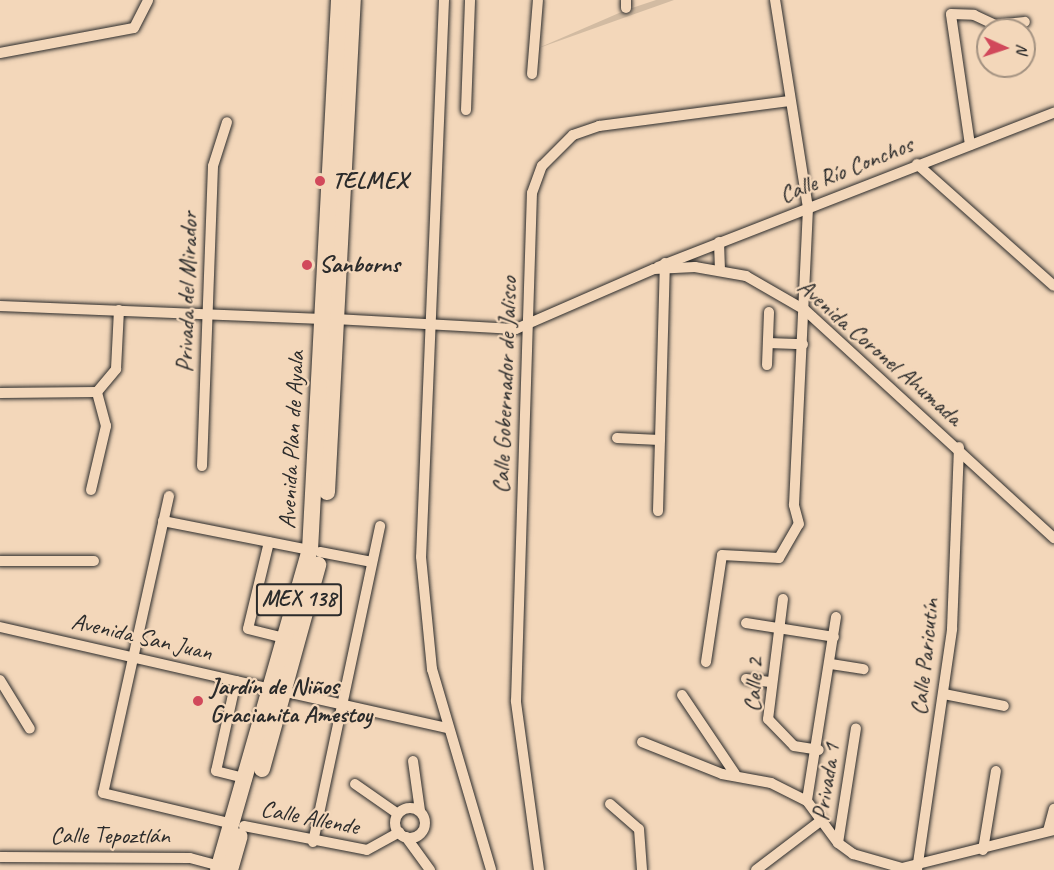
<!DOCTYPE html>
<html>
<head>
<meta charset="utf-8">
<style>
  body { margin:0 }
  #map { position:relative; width:1054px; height:870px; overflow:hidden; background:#f3d7ba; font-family:Caveat,sans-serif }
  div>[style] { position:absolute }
  .green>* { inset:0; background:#d2bba2 }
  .roads { filter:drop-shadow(0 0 2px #2b2b2b) drop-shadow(0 0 2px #2b2b2b) }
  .street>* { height:10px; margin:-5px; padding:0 5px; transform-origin:5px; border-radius:5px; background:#f3d7ba }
  .street>.ring { margin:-5px; padding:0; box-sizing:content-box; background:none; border:10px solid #f3d7ba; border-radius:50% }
  .primary>* { height:16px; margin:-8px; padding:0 8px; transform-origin:8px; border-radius:8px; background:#f3d7ba }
  .dots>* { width:16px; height:16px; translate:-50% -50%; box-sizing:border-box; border:3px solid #f3d7ba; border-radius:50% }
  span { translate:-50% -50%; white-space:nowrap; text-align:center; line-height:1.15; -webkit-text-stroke:4.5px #f3d7ba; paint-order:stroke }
  .shield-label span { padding:2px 4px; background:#f3d7ba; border:2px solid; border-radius:4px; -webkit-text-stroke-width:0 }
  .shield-label { font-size:22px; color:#2b2b2b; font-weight:700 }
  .street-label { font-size:24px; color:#2b2b2b }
  .poi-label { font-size:24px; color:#2b2b2b; font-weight:700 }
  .left { translate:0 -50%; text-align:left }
  .north { position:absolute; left:976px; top:18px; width:60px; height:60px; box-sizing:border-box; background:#f3d7ba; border:2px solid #a39281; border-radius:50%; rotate:93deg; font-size:16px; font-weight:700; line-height:24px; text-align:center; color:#2b2b2b }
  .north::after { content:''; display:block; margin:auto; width:21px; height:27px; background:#d1495b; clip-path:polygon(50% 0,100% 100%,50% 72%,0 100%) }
</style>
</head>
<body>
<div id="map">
  <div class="green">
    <i style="clip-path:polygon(656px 0,674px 0,536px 49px,626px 10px)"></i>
  </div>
  <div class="roads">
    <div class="street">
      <i style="left:444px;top:0;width:557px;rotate:92.36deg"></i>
      <i style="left:421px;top:557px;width:113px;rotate:84.4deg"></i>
      <i style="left:432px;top:669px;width:209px;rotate:73.6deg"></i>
      <i style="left:626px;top:8px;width:8px;rotate:-90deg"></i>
      <i style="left:0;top:53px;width:136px;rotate:-10.6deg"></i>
      <i style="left:134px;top:28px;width:31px;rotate:-63deg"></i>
      <i style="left:532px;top:74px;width:74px;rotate:-85.4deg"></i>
      <i style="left:466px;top:110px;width:110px;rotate:-87.9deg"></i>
      <i style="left:970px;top:145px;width:132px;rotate:-98.3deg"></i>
      <i style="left:951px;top:14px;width:23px;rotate:2deg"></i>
      <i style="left:974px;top:15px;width:23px;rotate:25deg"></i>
      <i style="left:995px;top:25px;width:30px;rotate:-6deg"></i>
      <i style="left:917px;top:164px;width:183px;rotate:41.7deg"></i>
      <i style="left:719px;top:242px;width:27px;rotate:88deg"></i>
      <i style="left:658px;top:267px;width:425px;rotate:-21.3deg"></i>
      <i style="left:0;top:306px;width:323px;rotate:2.3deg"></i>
      <i style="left:335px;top:319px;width:181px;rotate:3.2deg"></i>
      <i style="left:516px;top:329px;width:150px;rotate:-23.5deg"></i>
      <i style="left:654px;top:269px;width:41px;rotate:-2.8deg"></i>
      <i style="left:695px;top:267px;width:52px;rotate:10deg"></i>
      <i style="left:746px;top:276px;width:68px;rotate:30deg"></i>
      <i style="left:805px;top:310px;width:338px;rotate:42.5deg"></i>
      <i style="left:768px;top:343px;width:35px;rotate:2deg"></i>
      <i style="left:767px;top:365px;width:53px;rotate:-87.8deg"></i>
      <i style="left:97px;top:392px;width:30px;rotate:-50deg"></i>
      <i style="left:116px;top:369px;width:59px;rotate:-87.1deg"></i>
      <i style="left:0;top:393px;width:97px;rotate:-0.6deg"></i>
      <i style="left:617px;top:438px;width:43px;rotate:2.7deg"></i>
      <i style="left:202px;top:466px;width:300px;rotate:-87.9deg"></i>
      <i style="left:213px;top:166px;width:46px;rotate:-72.3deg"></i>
      <i style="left:91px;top:490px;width:66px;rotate:-76.8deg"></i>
      <i style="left:106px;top:426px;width:35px;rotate:-105deg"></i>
      <i style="left:169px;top:496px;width:304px;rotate:102.5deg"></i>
      <i style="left:103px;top:793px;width:134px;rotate:13.4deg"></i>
      <i style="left:658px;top:511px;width:248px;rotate:-88.4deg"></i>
      <i style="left:163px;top:521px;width:150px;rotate:11.2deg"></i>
      <i style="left:269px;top:542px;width:89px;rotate:103.6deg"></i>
      <i style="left:248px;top:629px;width:41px;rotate:14deg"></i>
      <i style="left:320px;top:552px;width:53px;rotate:10.9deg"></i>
      <i style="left:0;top:561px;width:94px"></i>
      <i style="left:783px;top:599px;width:121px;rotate:97.1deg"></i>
      <i style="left:768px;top:719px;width:37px;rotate:46deg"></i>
      <i style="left:794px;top:746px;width:25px;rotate:9deg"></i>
      <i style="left:836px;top:617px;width:186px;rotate:99deg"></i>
      <i style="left:807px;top:801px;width:52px;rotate:53.6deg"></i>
      <i style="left:838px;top:843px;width:19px;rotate:36deg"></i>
      <i style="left:853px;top:854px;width:51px;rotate:15.9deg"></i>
      <i style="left:902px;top:868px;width:157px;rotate:-14deg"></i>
      <i style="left:746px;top:623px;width:89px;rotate:9deg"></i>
      <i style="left:0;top:627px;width:281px;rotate:12.9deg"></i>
      <i style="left:706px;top:662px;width:108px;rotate:-81.5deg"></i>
      <i style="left:722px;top:555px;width:57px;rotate:3deg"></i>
      <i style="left:779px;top:558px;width:39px;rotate:-60deg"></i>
      <i style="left:799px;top:524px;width:20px;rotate:-105deg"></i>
      <i style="left:794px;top:505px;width:297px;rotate:-87.3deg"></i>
      <i style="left:808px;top:208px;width:211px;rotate:-99deg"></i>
      <i style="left:831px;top:664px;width:33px;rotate:9deg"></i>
      <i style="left:746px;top:679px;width:26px;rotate:7deg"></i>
      <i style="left:0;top:680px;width:57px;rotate:58.5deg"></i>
      <i style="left:236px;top:681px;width:92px;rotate:102.5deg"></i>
      <i style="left:216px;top:771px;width:32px;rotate:14deg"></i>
      <i style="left:286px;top:692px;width:165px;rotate:12.6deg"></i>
      <i style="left:944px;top:694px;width:61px;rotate:11.3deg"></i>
      <i style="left:682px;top:695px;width:95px;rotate:56.1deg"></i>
      <i style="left:642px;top:742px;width:86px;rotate:21.8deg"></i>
      <i style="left:722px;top:774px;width:50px;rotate:10.4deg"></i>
      <i style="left:771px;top:783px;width:40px;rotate:26.6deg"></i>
      <i style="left:413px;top:761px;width:50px;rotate:82deg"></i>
      <i style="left:355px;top:784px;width:52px;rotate:34.9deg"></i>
      <i style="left:610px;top:804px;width:38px;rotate:41deg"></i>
      <i style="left:639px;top:829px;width:41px;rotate:85.8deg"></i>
      <i class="ring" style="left:395px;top:808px;width:20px;height:20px"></i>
      <i style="left:244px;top:826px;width:125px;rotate:11deg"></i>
      <i style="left:367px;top:850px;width:37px;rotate:-29deg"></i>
      <i style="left:1048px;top:831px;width:23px;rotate:-75deg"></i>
      <i style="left:406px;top:837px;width:41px;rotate:54deg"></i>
      <i style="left:313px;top:842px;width:323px;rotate:-78deg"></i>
      <i style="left:838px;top:843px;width:116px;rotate:-81.1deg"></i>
      <i style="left:983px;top:850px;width:80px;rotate:-80.7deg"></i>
      <i style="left:0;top:857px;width:190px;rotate:0.3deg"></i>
      <i style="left:190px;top:858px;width:30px;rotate:15deg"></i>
      <i style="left:539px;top:870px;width:171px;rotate:-97.8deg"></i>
      <i style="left:516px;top:701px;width:508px;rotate:-88.2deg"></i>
      <i style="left:532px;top:193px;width:29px;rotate:-70deg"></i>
      <i style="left:542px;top:166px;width:44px;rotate:-45deg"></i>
      <i style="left:573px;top:135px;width:28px;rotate:-19deg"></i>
      <i style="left:599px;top:126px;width:192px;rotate:-7.5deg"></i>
      <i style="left:756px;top:870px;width:78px;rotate:-37.2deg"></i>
      <i style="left:917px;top:870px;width:244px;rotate:-81.7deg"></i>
      <i style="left:952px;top:629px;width:182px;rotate:-87.8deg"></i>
    </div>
    <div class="primary">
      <i style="left:327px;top:492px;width:493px;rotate:-87deg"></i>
      <i style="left:262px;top:769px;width:212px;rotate:-74.6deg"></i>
      <i style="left:218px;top:870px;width:333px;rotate:-74deg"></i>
      <i style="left:310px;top:550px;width:551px;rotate:-86.98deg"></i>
      <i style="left:230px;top:870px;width:35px;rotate:-74deg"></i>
    </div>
  </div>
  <div class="dots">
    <i style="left:320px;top:181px;background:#d1495b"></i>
    <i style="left:307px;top:265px;background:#d1495b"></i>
    <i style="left:198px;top:701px;background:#d1495b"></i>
  </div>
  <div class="shield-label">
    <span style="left:299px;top:600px">MEX 138</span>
  </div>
  <div class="street-label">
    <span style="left:846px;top:170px;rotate:-22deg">Calle Río Conchos</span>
    <span style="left:187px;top:292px;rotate:-88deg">Privada del Mirador</span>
    <span style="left:880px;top:352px;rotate:41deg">Avenida Coronel Ahumada</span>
    <span style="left:505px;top:385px;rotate:-88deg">Calle Gobernador de Jalisco</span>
    <span style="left:292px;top:440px;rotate:-87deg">Avenida Plan de Ayala</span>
    <span style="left:142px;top:637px;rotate:13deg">Avenida San Juan</span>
    <span style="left:925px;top:657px;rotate:-84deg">Calle Paricutín</span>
    <span style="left:754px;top:685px;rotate:-87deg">Calle 2</span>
    <span style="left:826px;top:782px;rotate:-81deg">Privada 1</span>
    <span style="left:310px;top:818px;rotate:11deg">Calle Allende</span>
    <span style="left:110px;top:836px">Calle Tepoztlán</span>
  </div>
  <div class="poi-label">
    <span class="left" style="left:332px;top:181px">TELMEX</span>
    <span class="left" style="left:319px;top:265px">Sanborns</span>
    <span class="left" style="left:210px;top:701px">Jardín de Niños<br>Gracianita Amestoy</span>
  </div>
  <div class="north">N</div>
</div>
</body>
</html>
